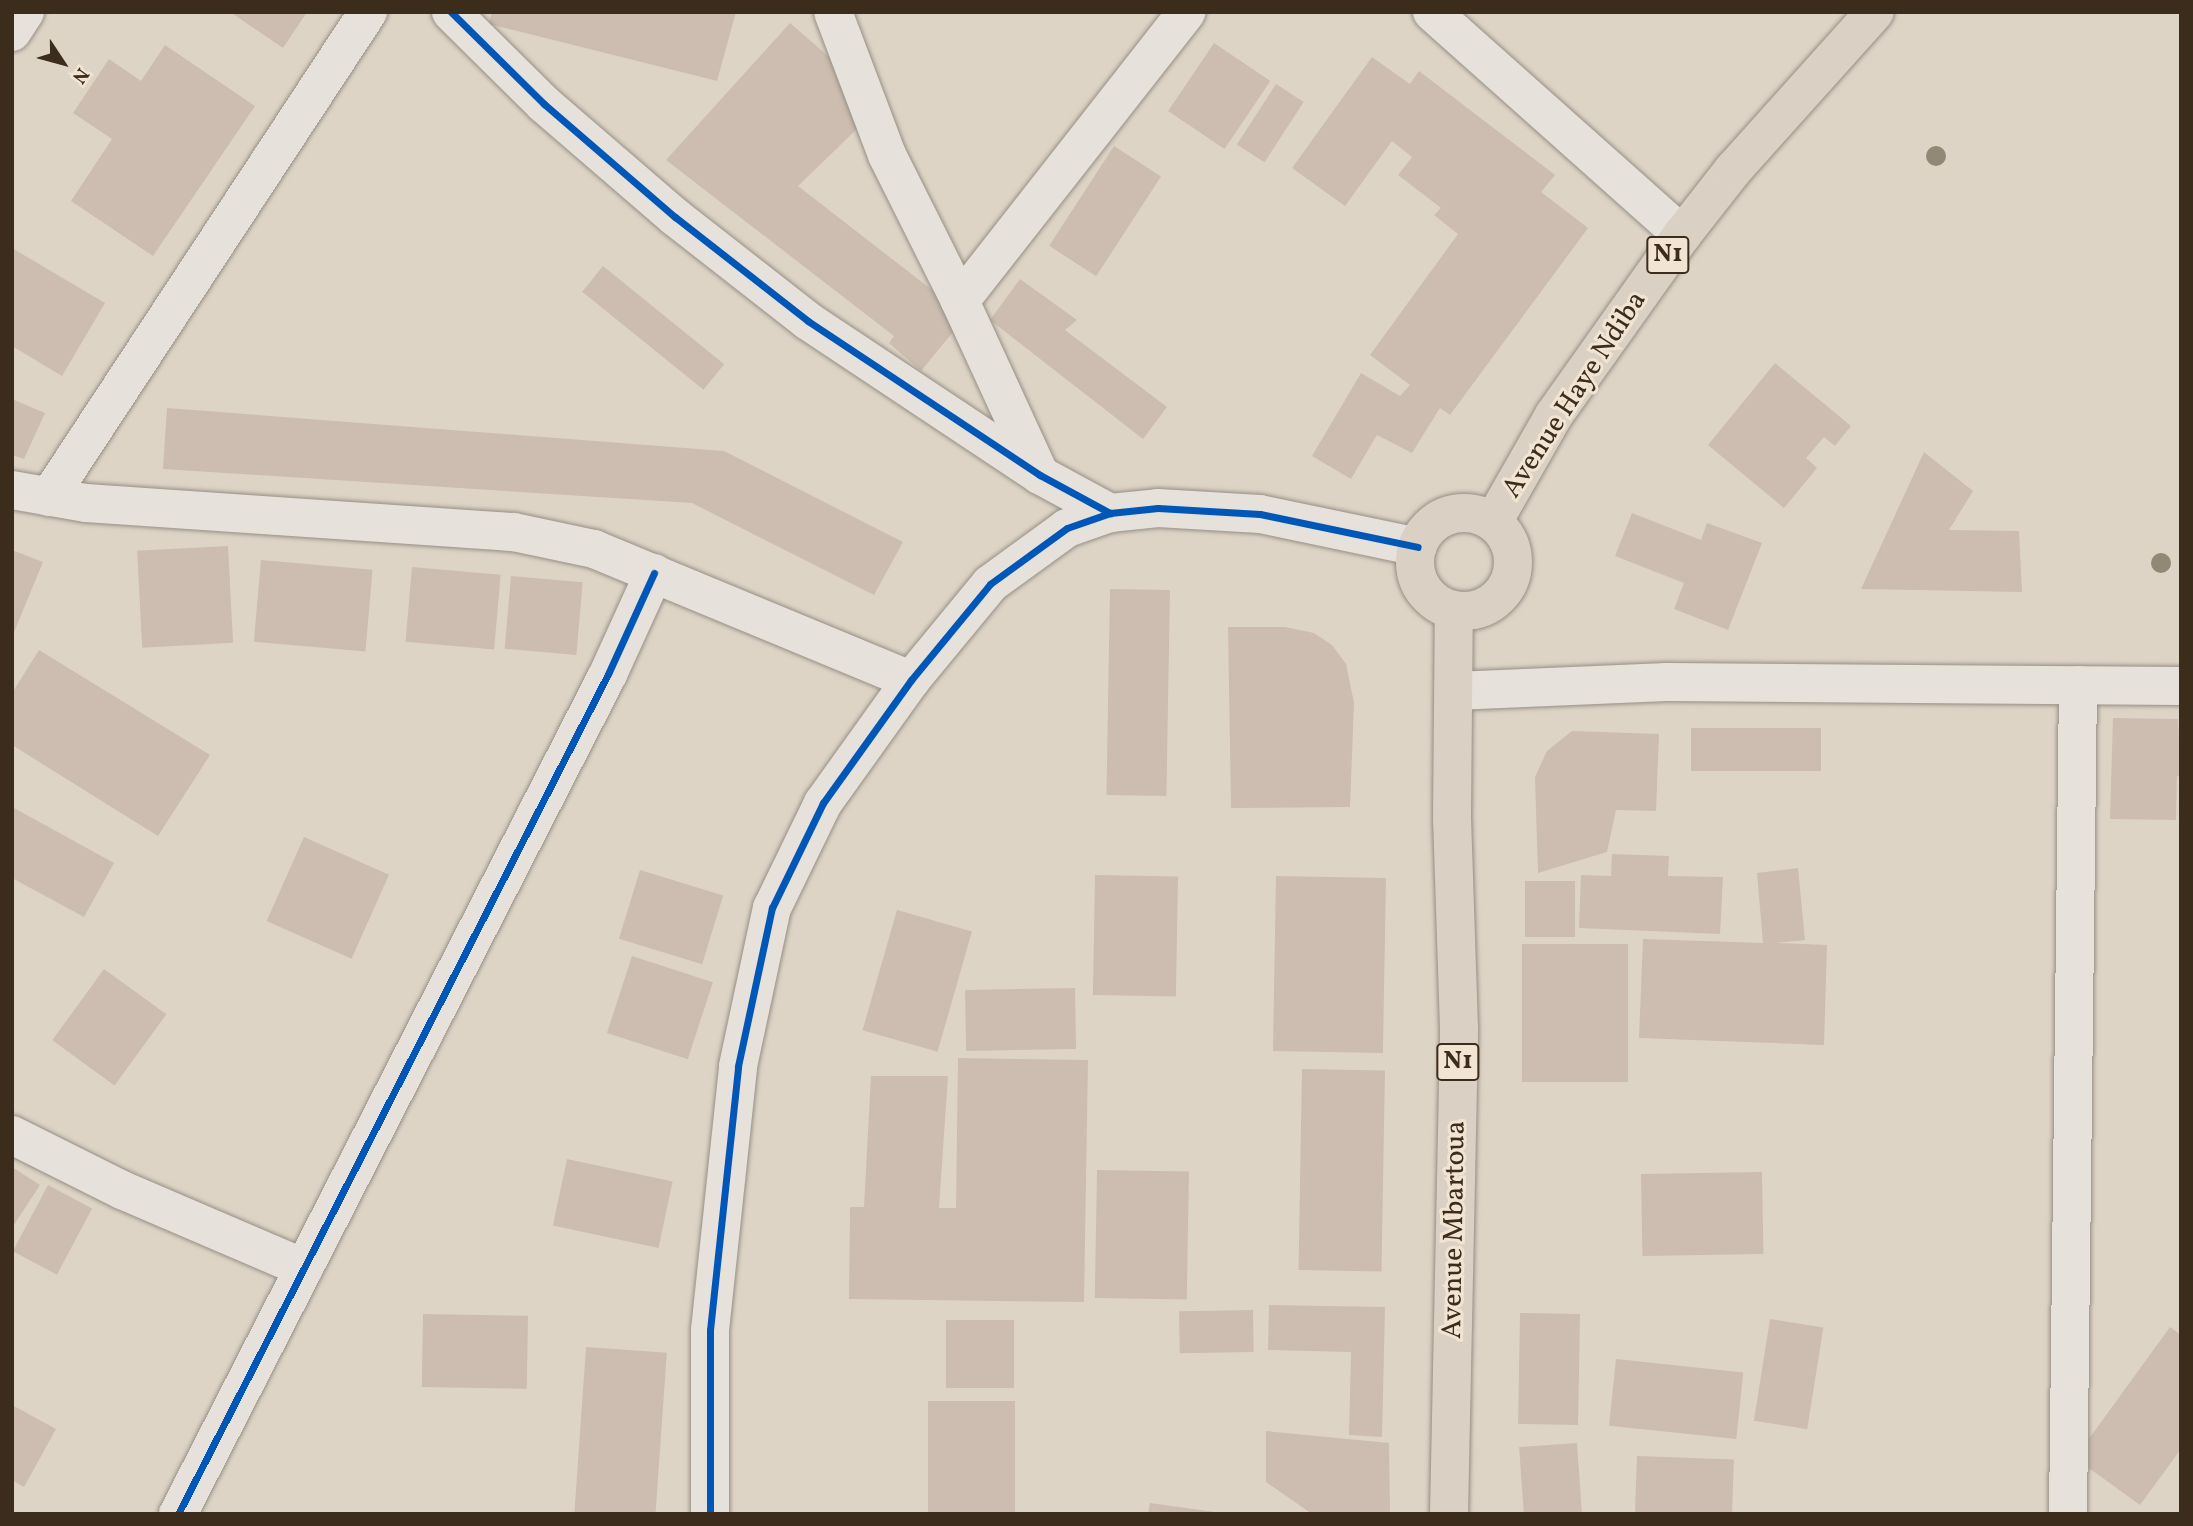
<!DOCTYPE html>
<html>
<head>
<meta charset="utf-8">
<style>
  body { margin:0 }
  #map { position:relative; width:2193px; height:1526px; overflow:hidden; background:#ded4c6; font-family:Vollkorn,serif }
  div>[style] { position:absolute }
  .building>* { inset:0; background:#ccbdb0; transform-origin:0 0 }
  .roads { filter:drop-shadow(0 0 2px #968f85) drop-shadow(0 0 2px #968f85) }
  .street>* { height:38px; margin:-19px; padding:0 19px; transform-origin:19px; border-radius:19px; background:#e6e1da }
  .secondary>* { height:38px; margin:-19px; padding:0 19px; transform-origin:19px; border-radius:19px; background:#e6e1da }
  .highway>* { height:38px; margin:-19px; padding:0 19px; transform-origin:19px; border-radius:19px; background:#dad1c4 }
  .highway>.ring { margin:-19px; padding:0; box-sizing:content-box; background:none; border:38px solid #dad1c4; border-radius:50% }
  .cycleway>* { height:7px; margin:-3.5px; padding:0 3.5px; transform-origin:3.5px; border-radius:3.5px; background:#0057b8 }
  .trees>* { width:20px; height:20px; margin:-10px; border-radius:50%; background:#928876 }
  span { translate:-50% -50%; white-space:nowrap; text-align:center; line-height:1.15; -webkit-text-stroke:6px #f1e4d3; paint-order:stroke }
  .shield-label span { padding:2px 5px; background:#f1e4d3; border:2px solid; border-radius:5px; -webkit-text-stroke-width:0 }
  .shield-label { font-size:26px; color:#3c2c1c; font-weight:700 }
  .street-label { font-size:28px; color:#3c2c1c }
  .frame { position:absolute; inset:0; border:14px solid #3c2c1c; pointer-events:none }
  .north { position:absolute; left:28px; top:28px; width:70px; height:70px; -webkit-text-stroke:5px #f1e4d3; paint-order:stroke; rotate:126deg; font-size:19px; font-weight:700; line-height:28px; text-align:center; color:#3c2c1c }
  .north::after { content:''; display:block; margin:auto; width:24px; height:32px; background:#3c2c1c; clip-path:polygon(50% 0,100% 100%,50% 72%,0 100%) }
</style>
</head>
<body>
<div id="map">
  <div class="building">
    <i style="clip-path:polygon(230px 12px,307px 12px,283px 48px)"></i>
    <i style="clip-path:polygon(492px 12px,736px 12px,717px 81px,489px 24px)"></i>
    <i style="clip-path:polygon(790px 23px,851px 76px,859px 127px,798px 186px,954px 307px,957px 327px,921px 371px,889px 343px,894px 336px,666px 160px)"></i>
    <i style="left:1214px;top:43px;width:68px;height:82px;rotate:34deg"></i>
    <i style="clip-path:polygon(165px 45px,255px 106px,153px 256px,71px 201px,112px 139px,73px 113px,109px 59px,141px 81px)"></i>
    <i style="clip-path:polygon(1372px 57px,1410px 84px,1419px 71px,1555px 175px,1541px 192px,1588px 228px,1450px 415px,1440px 408px,1412px 453px,1377px 435px,1351px 479px,1312px 456px,1361px 373px,1400px 396px,1410px 385px,1370px 355px,1458px 234px,1434px 215px,1441px 208px,1398px 175px,1412px 157px,1392px 141px,1345px 206px,1292px 168px)"></i>
    <i style="left:1276px;top:84px;width:33px;height:72px;rotate:33deg"></i>
    <i style="left:1114px;top:146px;width:56px;height:119px;rotate:33deg"></i>
    <i style="clip-path:polygon(12px 248px,105px 303px,62px 376px,12px 346px)"></i>
    <i style="left:603px;top:266px;width:156px;height:33px;rotate:39deg"></i>
    <i style="clip-path:polygon(1020px 279px,1077px 320px,1065px 330px,1167px 407px,1143px 439px,990px 320px)"></i>
    <i style="clip-path:polygon(1775px 363px,1851px 426px,1835px 446px,1824px 437px,1806px 458px,1817px 468px,1784px 508px,1708px 445px)"></i>
    <i style="clip-path:polygon(12px 399px,45px 413px,24px 459px,12px 455px)"></i>
    <i style="clip-path:polygon(167px 408px,724px 451px,903px 542px,874px 595px,692px 503px,163px 469px)"></i>
    <i style="clip-path:polygon(1924px 452px,1973px 491px,1949px 530px,2019px 531px,2022px 592px,1861px 589px)"></i>
    <i style="clip-path:polygon(1632px 513px,1701px 540px,1707px 523px,1762px 543px,1728px 630px,1674px 609px,1684px 583px,1615px 556px)"></i>
    <i style="left:228px;top:546px;width:97px;height:91px;rotate:87deg"></i>
    <i style="clip-path:polygon(12px 550px,43px 562px,12px 637px)"></i>
    <i style="left:261px;top:560px;width:112px;height:82px;rotate:5deg"></i>
    <i style="left:412px;top:567px;width:89px;height:75px;rotate:5deg"></i>
    <i style="left:511px;top:576px;width:72px;height:73px;rotate:5deg"></i>
    <i style="left:1110px;top:589px;width:60px;height:206px;rotate:1deg"></i>
    <i style="clip-path:polygon(1228px 627px,1285px 627px,1314px 633px,1332px 645px,1346px 664px,1354px 703px,1350px 807px,1231px 808px)"></i>
    <i style="clip-path:polygon(39px 650px,210px 755px,158px 836px,12px 745px,12px 693px)"></i>
    <i style="clip-path:polygon(2113px 718px,2178px 719px,2181px 777px,2177px 776px,2176px 820px,2110px 819px)"></i>
    <i style="left:1821px;top:728px;width:43px;height:130px;rotate:90deg"></i>
    <i style="clip-path:polygon(1572px 731px,1659px 734px,1656px 811px,1616px 810px,1607px 852px,1538px 873px,1535px 777px,1547px 751px)"></i>
    <i style="clip-path:polygon(14px 808px,114px 863px,84px 917px,12px 878px)"></i>
    <i style="left:304px;top:837px;width:93px;height:92px;rotate:24deg"></i>
    <i style="clip-path:polygon(1612px 854px,1669px 856px,1668px 876px,1723px 877px,1720px 934px,1579px 928px,1581px 875px,1611px 876px)"></i>
    <i style="clip-path:polygon(1798px 868px,1805px 940px,1776px 943px,1827px 945px,1824px 1045px,1639px 1038px,1643px 939px,1763px 943px,1757px 873px)"></i>
    <i style="left:640px;top:870px;width:87px;height:72px;rotate:17deg"></i>
    <i style="left:1095px;top:875px;width:83px;height:120px;rotate:1deg"></i>
    <i style="left:1276px;top:876px;width:110px;height:175px;rotate:1deg"></i>
    <i style="left:1525px;top:881px;width:50px;height:56px"></i>
    <i style="left:897px;top:910px;width:78px;height:125px;rotate:16deg"></i>
    <i style="left:1628px;top:944px;width:138px;height:106px;rotate:90deg"></i>
    <i style="left:632px;top:956px;width:85px;height:81px;rotate:18deg"></i>
    <i style="left:104px;top:969px;width:77px;height:88px;rotate:36deg"></i>
    <i style="left:1075px;top:988px;width:61px;height:110px;rotate:89deg"></i>
    <i style="clip-path:polygon(958px 1058px,1088px 1060px,1084px 1302px,849px 1299px,850px 1207px,864px 1207px,871px 1076px,948px 1076px,939px 1208px,956px 1208px)"></i>
    <i style="left:1302px;top:1069px;width:83px;height:201px;rotate:1deg"></i>
    <i style="left:567px;top:1159px;width:108px;height:68px;rotate:12deg"></i>
    <i style="clip-path:polygon(12px 1167px,40px 1185px,12px 1228px)"></i>
    <i style="left:1097px;top:1170px;width:92px;height:128px;rotate:1deg"></i>
    <i style="left:1762px;top:1172px;width:82px;height:121px;rotate:89deg"></i>
    <i style="left:48px;top:1185px;width:50px;height:75px;rotate:28deg"></i>
    <i style="clip-path:polygon(1269px 1305px,1385px 1307px,1382px 1437px,1349px 1435px,1351px 1352px,1268px 1350px)"></i>
    <i style="left:1253px;top:1310px;width:42px;height:74px;rotate:89deg"></i>
    <i style="left:1520px;top:1313px;width:60px;height:111px;rotate:1deg"></i>
    <i style="left:423px;top:1314px;width:105px;height:73px;rotate:1deg"></i>
    <i style="left:1770px;top:1319px;width:54px;height:103px;rotate:9deg"></i>
    <i style="left:946px;top:1320px;width:68px;height:68px"></i>
    <i style="clip-path:polygon(2170px 1327px,2181px 1335px,2181px 1449px,2140px 1505px,2075px 1458px)"></i>
    <i style="left:586px;top:1347px;width:81px;height:167px;rotate:4deg"></i>
    <i style="left:1616px;top:1359px;width:128px;height:67px;rotate:6deg"></i>
    <i style="left:928px;top:1401px;width:87px;height:113px"></i>
    <i style="clip-path:polygon(12px 1405px,56px 1429px,24px 1487px,12px 1480px)"></i>
    <i style="clip-path:polygon(1266px 1431px,1389px 1443px,1390px 1514px,1312px 1514px,1266px 1482px)"></i>
    <i style="left:1577px;top:1443px;width:71px;height:58px;rotate:86deg"></i>
    <i style="left:1637px;top:1456px;width:97px;height:58px;rotate:2deg"></i>
    <i style="clip-path:polygon(1150px 1503px,1215px 1512px,1215px 1514px,1148px 1514px)"></i>
  </div>
  <div class="roads">
    <div class="street">
      <i style="left:451px;top:12px;width:131px;rotate:44.7deg"></i>
      <i style="left:544px;top:104px;width:173px;rotate:40.8deg"></i>
      <i style="left:675px;top:217px;width:169px;rotate:38deg"></i>
      <i style="left:808px;top:321px;width:278px;rotate:33.6deg"></i>
      <i style="left:1040px;top:475px;width:80px;rotate:28.5deg"></i>
      <i style="left:833px;top:12px;width:153px;rotate:69.3deg"></i>
      <i style="left:887px;top:155px;width:163px;rotate:63.4deg"></i>
      <i style="left:1432px;top:12px;width:335px;rotate:41.7deg"></i>
      <i style="left:12px;top:32px;width:24px;rotate:-57deg"></i>
      <i style="left:1040px;top:475px;width:192px;rotate:-114.7deg"></i>
      <i style="left:960px;top:301px;width:367px;rotate:-51.9deg"></i>
      <i style="left:49px;top:497px;width:581px;rotate:-56.67deg"></i>
      <i style="left:1454px;top:691px;width:213px;rotate:-2.4deg"></i>
      <i style="left:1667px;top:682px;width:514px;rotate:0.45deg"></i>
      <i style="left:12px;top:1135px;width:123px;rotate:26.6deg"></i>
      <i style="left:122px;top:1190px;width:198px;rotate:23.2deg"></i>
      <i style="left:178px;top:1514px;width:944px;rotate:-62.89deg"></i>
      <i style="left:608px;top:674px;width:111px;rotate:-65.5deg"></i>
      <i style="left:2068px;top:1514px;width:829px;rotate:-89.31deg"></i>
    </div>
    <div class="secondary">
      <i style="left:12px;top:490px;width:75px;rotate:10deg"></i>
      <i style="left:86px;top:503px;width:429px;rotate:3.9deg"></i>
      <i style="left:514px;top:532px;width:82px;rotate:12deg"></i>
      <i style="left:594px;top:549px;width:343px;rotate:22.5deg"></i>
      <i style="left:710px;top:1514px;width:184px;rotate:-90deg"></i>
      <i style="left:710px;top:1330px;width:265px;rotate:-83.9deg"></i>
      <i style="left:738px;top:1066px;width:162px;rotate:-77.9deg"></i>
      <i style="left:772px;top:908px;width:117px;rotate:-64.1deg"></i>
      <i style="left:823px;top:803px;width:151px;rotate:-54.4deg"></i>
      <i style="left:911px;top:680px;width:124px;rotate:-50.5deg"></i>
      <i style="left:990px;top:584px;width:95px;rotate:-36deg"></i>
      <i style="left:1067px;top:528px;width:46px;rotate:-19.2deg"></i>
      <i style="left:1110px;top:513px;width:48px;rotate:-5.9deg"></i>
      <i style="left:1158px;top:508px;width:102px;rotate:3.4deg"></i>
      <i style="left:1260px;top:514px;width:161px;rotate:11.8deg"></i>
    </div>
    <div class="highway">
      <i class="ring" style="left:1415px;top:513px;width:60px;height:60px"></i>
      <i style="left:1493px;top:522px;width:123px;rotate:-60.3deg"></i>
      <i style="left:1554px;top:415px;width:221px;rotate:-54.6deg"></i>
      <i style="left:1682px;top:235px;width:83px;rotate:-51.9deg"></i>
      <i style="left:1733px;top:170px;width:212px;rotate:-48.1deg"></i>
      <i style="left:1449px;top:1514px;width:486px;rotate:-88.8deg"></i>
      <i style="left:1459px;top:1028px;width:208px;rotate:-91.9deg"></i>
      <i style="left:1452px;top:820px;width:210px;rotate:-89.5deg"></i>
    </div>
  </div>
  <div class="cycleway">
    <i style="left:451px;top:12px;width:131px;rotate:44.7deg"></i>
    <i style="left:544px;top:104px;width:173px;rotate:40.8deg"></i>
    <i style="left:675px;top:217px;width:169px;rotate:38deg"></i>
    <i style="left:808px;top:321px;width:278px;rotate:33.6deg"></i>
    <i style="left:1040px;top:475px;width:80px;rotate:28.5deg"></i>
    <i style="left:178px;top:1514px;width:944px;rotate:-62.89deg"></i>
    <i style="left:608px;top:674px;width:111px;rotate:-65.5deg"></i>
    <i style="left:710px;top:1514px;width:184px;rotate:-90deg"></i>
    <i style="left:710px;top:1330px;width:265px;rotate:-83.9deg"></i>
    <i style="left:738px;top:1066px;width:162px;rotate:-77.9deg"></i>
    <i style="left:772px;top:908px;width:117px;rotate:-64.1deg"></i>
    <i style="left:823px;top:803px;width:151px;rotate:-54.4deg"></i>
    <i style="left:911px;top:680px;width:124px;rotate:-50.5deg"></i>
    <i style="left:990px;top:584px;width:95px;rotate:-36deg"></i>
    <i style="left:1067px;top:528px;width:46px;rotate:-19.2deg"></i>
    <i style="left:1110px;top:513px;width:48px;rotate:-5.9deg"></i>
    <i style="left:1158px;top:508px;width:102px;rotate:3.4deg"></i>
    <i style="left:1260px;top:514px;width:161px;rotate:11.8deg"></i>
  </div>
  <div class="trees">
    <i style="left:1936px;top:156px"></i>
    <i style="left:2161px;top:563px"></i>
  </div>
  <div class="shield-label">
    <span style="left:1668px;top:255px">N1</span>
    <span style="left:1458px;top:1062px">N1</span>
  </div>
  <div class="street-label">
    <span style="left:1575px;top:395px;rotate:-57deg">Avenue Haye Ndiba</span>
    <span style="left:1455px;top:1230px;rotate:-89deg">Avenue Mbartoua</span>
  </div>
  <div class="frame"></div>
  <div class="north">N</div>
</div>
</body>
</html>
